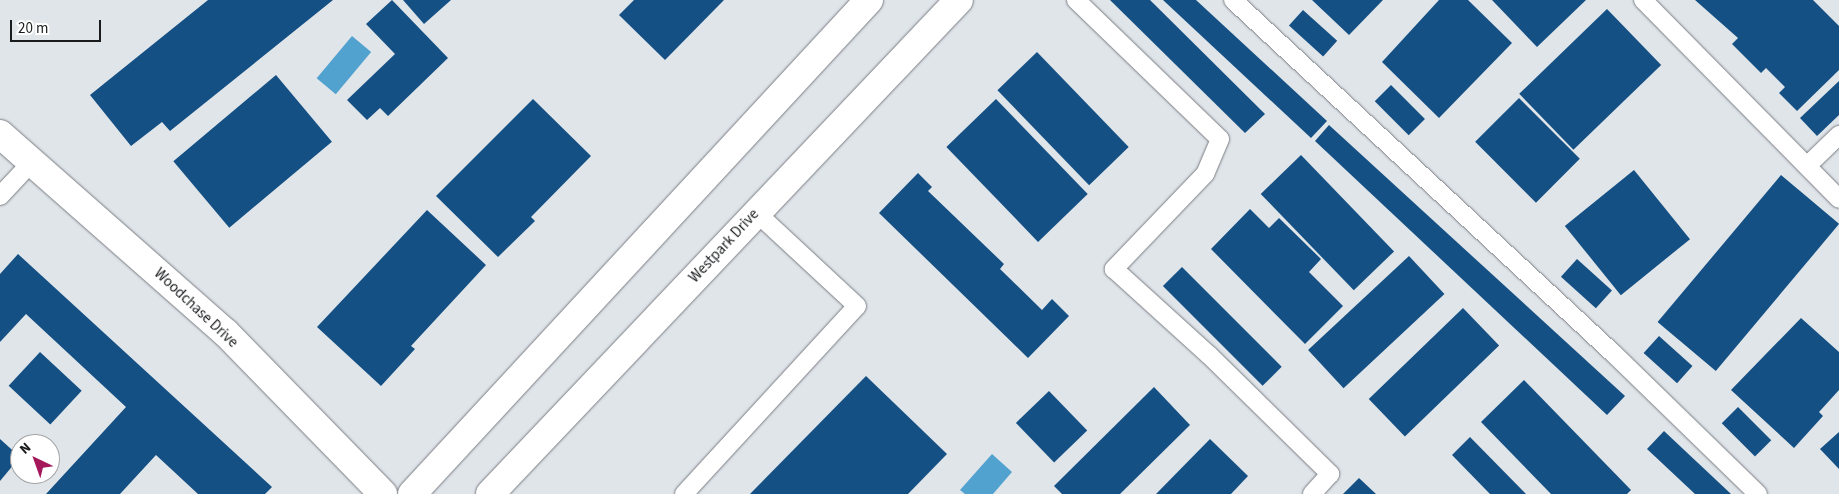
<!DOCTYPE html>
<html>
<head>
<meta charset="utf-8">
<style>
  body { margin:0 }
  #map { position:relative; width:1839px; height:494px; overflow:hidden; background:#e0e5ea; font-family:"Source Sans 3",sans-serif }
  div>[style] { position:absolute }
  .water>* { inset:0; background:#52a2d0; transform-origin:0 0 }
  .building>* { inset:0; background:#145083; transform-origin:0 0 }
  .roads { filter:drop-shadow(0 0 1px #797d82) drop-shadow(0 0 1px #797d82) }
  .service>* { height:18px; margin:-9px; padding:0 9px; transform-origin:9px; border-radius:9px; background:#fff }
  .minor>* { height:28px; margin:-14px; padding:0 14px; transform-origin:14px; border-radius:14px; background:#fff }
  .secondary>* { height:28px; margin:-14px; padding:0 14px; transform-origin:14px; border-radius:14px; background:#fff }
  span { translate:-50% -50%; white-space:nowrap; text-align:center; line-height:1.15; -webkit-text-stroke:5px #fff; paint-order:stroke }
  .street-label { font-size:15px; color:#191b1d }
  .north { position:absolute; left:10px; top:434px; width:50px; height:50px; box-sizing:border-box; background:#fff; border:1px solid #a3a4a5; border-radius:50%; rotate:318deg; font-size:14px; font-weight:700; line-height:20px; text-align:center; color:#191b1d }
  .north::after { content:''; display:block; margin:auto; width:18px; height:22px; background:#a5175b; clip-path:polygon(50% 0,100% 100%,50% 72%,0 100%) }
  .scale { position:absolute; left:10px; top:20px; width:91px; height:22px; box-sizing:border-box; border:2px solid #191b1d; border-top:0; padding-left:6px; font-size:15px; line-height:18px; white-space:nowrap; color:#191b1d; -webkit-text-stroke:4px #fff; paint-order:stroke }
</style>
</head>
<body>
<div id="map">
  <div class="water">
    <i style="left:352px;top:36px;width:25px;height:55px;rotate:40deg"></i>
    <i style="clip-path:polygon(992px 454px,1012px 472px,993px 494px,965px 494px,960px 490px)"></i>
  </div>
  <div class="building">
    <i style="clip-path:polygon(208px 0,333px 0,170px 131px,162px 122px,131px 146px,90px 95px)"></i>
    <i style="clip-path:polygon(392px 0,448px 58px,388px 116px,380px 108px,367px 120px,347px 100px,395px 54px,366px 24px)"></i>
    <i style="clip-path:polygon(403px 0,451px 0,424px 24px)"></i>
    <i style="clip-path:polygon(634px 0,724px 0,665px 60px,619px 15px)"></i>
    <i style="clip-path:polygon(1110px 0,1150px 0,1265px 114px,1245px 133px)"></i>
    <i style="clip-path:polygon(1163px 0,1196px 0,1327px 121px,1311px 138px)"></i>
    <i style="clip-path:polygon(1312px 0,1383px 0,1349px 35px)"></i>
    <i style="clip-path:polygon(1439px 0,1468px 0,1512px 43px,1439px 118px,1382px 62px)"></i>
    <i style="clip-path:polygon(1492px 0,1586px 0,1537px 47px)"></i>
    <i style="clip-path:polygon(1695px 0,1813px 0,1839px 26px,1839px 70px,1797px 111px,1779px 93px,1785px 87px,1766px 68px,1761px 73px,1732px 44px,1738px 38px)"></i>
    <i style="left:1607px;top:9px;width:78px;height:122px;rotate:46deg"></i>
    <i style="left:1303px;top:10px;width:46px;height:21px;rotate:42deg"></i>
    <i style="left:1037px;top:52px;width:132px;height:55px;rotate:46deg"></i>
    <i style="left:276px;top:75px;width:87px;height:134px;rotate:50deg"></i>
    <i style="clip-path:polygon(1839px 81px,1839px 115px,1817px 136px,1800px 118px)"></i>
    <i style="left:1391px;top:85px;width:48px;height:23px;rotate:45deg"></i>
    <i style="left:1519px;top:98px;width:86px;height:62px;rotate:45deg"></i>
    <i style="clip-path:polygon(533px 99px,591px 156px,531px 217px,535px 221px,498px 257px,436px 196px)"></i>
    <i style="left:996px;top:99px;width:132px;height:69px;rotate:46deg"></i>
    <i style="clip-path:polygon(1329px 125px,1625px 396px,1607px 415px,1315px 141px)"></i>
    <i style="left:1301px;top:155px;width:134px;height:56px;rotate:46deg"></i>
    <i style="left:1634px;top:170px;width:89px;height:89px;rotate:51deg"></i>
    <i style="clip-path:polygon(918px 173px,932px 187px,928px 191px,1004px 264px,1000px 269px,1042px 310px,1052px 299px,1069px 316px,1028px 358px,879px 213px)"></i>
    <i style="left:1781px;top:175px;width:76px;height:192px;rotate:40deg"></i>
    <i style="clip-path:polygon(1250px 209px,1269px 228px,1279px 218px,1321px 259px,1309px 272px,1343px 306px,1305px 344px,1211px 249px)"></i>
    <i style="clip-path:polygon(427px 210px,486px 265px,411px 346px,415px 349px,381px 386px,317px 327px)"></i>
    <i style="clip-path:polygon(18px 254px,272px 487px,265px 494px,198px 494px,156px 455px,120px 494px,46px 494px,126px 407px,26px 314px,0 342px,0 274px)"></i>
    <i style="left:1409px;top:256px;width:52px;height:138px;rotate:47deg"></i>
    <i style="left:1577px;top:259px;width:47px;height:24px;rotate:42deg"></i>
    <i style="left:1182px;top:267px;width:141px;height:27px;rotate:45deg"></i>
    <i style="left:1463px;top:308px;width:52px;height:131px;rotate:46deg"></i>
    <i style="clip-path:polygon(1801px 318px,1839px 352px,1839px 390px,1819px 412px,1823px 416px,1794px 448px,1731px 390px)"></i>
    <i style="left:1659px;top:336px;width:45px;height:23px;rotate:42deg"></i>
    <i style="left:40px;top:352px;width:57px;height:46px;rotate:43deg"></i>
    <i style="clip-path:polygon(866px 376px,947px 454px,908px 494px,750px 494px)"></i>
    <i style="clip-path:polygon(1524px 380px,1631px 490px,1627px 494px,1551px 494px,1481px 422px)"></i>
    <i style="clip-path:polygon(1154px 387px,1190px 425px,1120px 494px,1062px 494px,1054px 486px)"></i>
    <i style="left:1049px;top:391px;width:55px;height:46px;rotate:46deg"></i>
    <i style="left:1738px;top:407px;width:47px;height:23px;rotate:45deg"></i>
    <i style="clip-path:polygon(1664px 431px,1731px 494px,1695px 494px,1647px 449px)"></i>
    <i style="clip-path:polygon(1839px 432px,1839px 469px,1820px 449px)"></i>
    <i style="clip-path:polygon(1470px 437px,1526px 494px,1490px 494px,1452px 455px)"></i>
    <i style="clip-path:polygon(0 439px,20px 457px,0 481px)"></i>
    <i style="clip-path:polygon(1210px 439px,1248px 476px,1231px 494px,1156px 494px)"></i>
    <i style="clip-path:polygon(1359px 478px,1376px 494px,1343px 494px)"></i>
  </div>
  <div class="roads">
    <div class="service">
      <i style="left:1076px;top:0;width:200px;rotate:44deg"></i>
      <i style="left:1220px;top:139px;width:38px;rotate:113deg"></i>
      <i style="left:1205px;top:174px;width:132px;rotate:133.8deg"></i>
      <i style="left:1114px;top:269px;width:128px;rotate:42.2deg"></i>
      <i style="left:1209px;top:355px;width:170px;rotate:44.5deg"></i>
      <i style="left:1330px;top:474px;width:27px;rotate:132deg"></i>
      <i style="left:1233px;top:0;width:520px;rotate:42.9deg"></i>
      <i style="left:1614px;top:354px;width:201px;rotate:44.2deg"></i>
      <i style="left:1643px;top:0;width:279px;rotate:45.4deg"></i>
      <i style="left:1807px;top:166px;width:45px;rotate:-44.1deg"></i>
      <i style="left:0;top:196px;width:44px;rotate:-46.8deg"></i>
      <i style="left:684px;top:494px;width:255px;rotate:-47.4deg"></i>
      <i style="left:857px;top:306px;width:138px;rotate:-137.1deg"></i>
    </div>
    <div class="minor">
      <i style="left:0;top:134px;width:301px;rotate:41.4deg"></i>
      <i style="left:226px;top:333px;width:225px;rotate:45.7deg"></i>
    </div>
    <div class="secondary">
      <i style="left:412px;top:494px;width:673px;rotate:-47.23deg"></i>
      <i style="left:490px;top:494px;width:681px;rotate:-46.49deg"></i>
    </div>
  </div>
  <div class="street-label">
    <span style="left:724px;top:246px;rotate:-47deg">Westpark Drive</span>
    <span style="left:196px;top:308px;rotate:43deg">Woodchase Drive</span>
  </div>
  <div class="north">N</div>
  <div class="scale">20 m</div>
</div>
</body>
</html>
